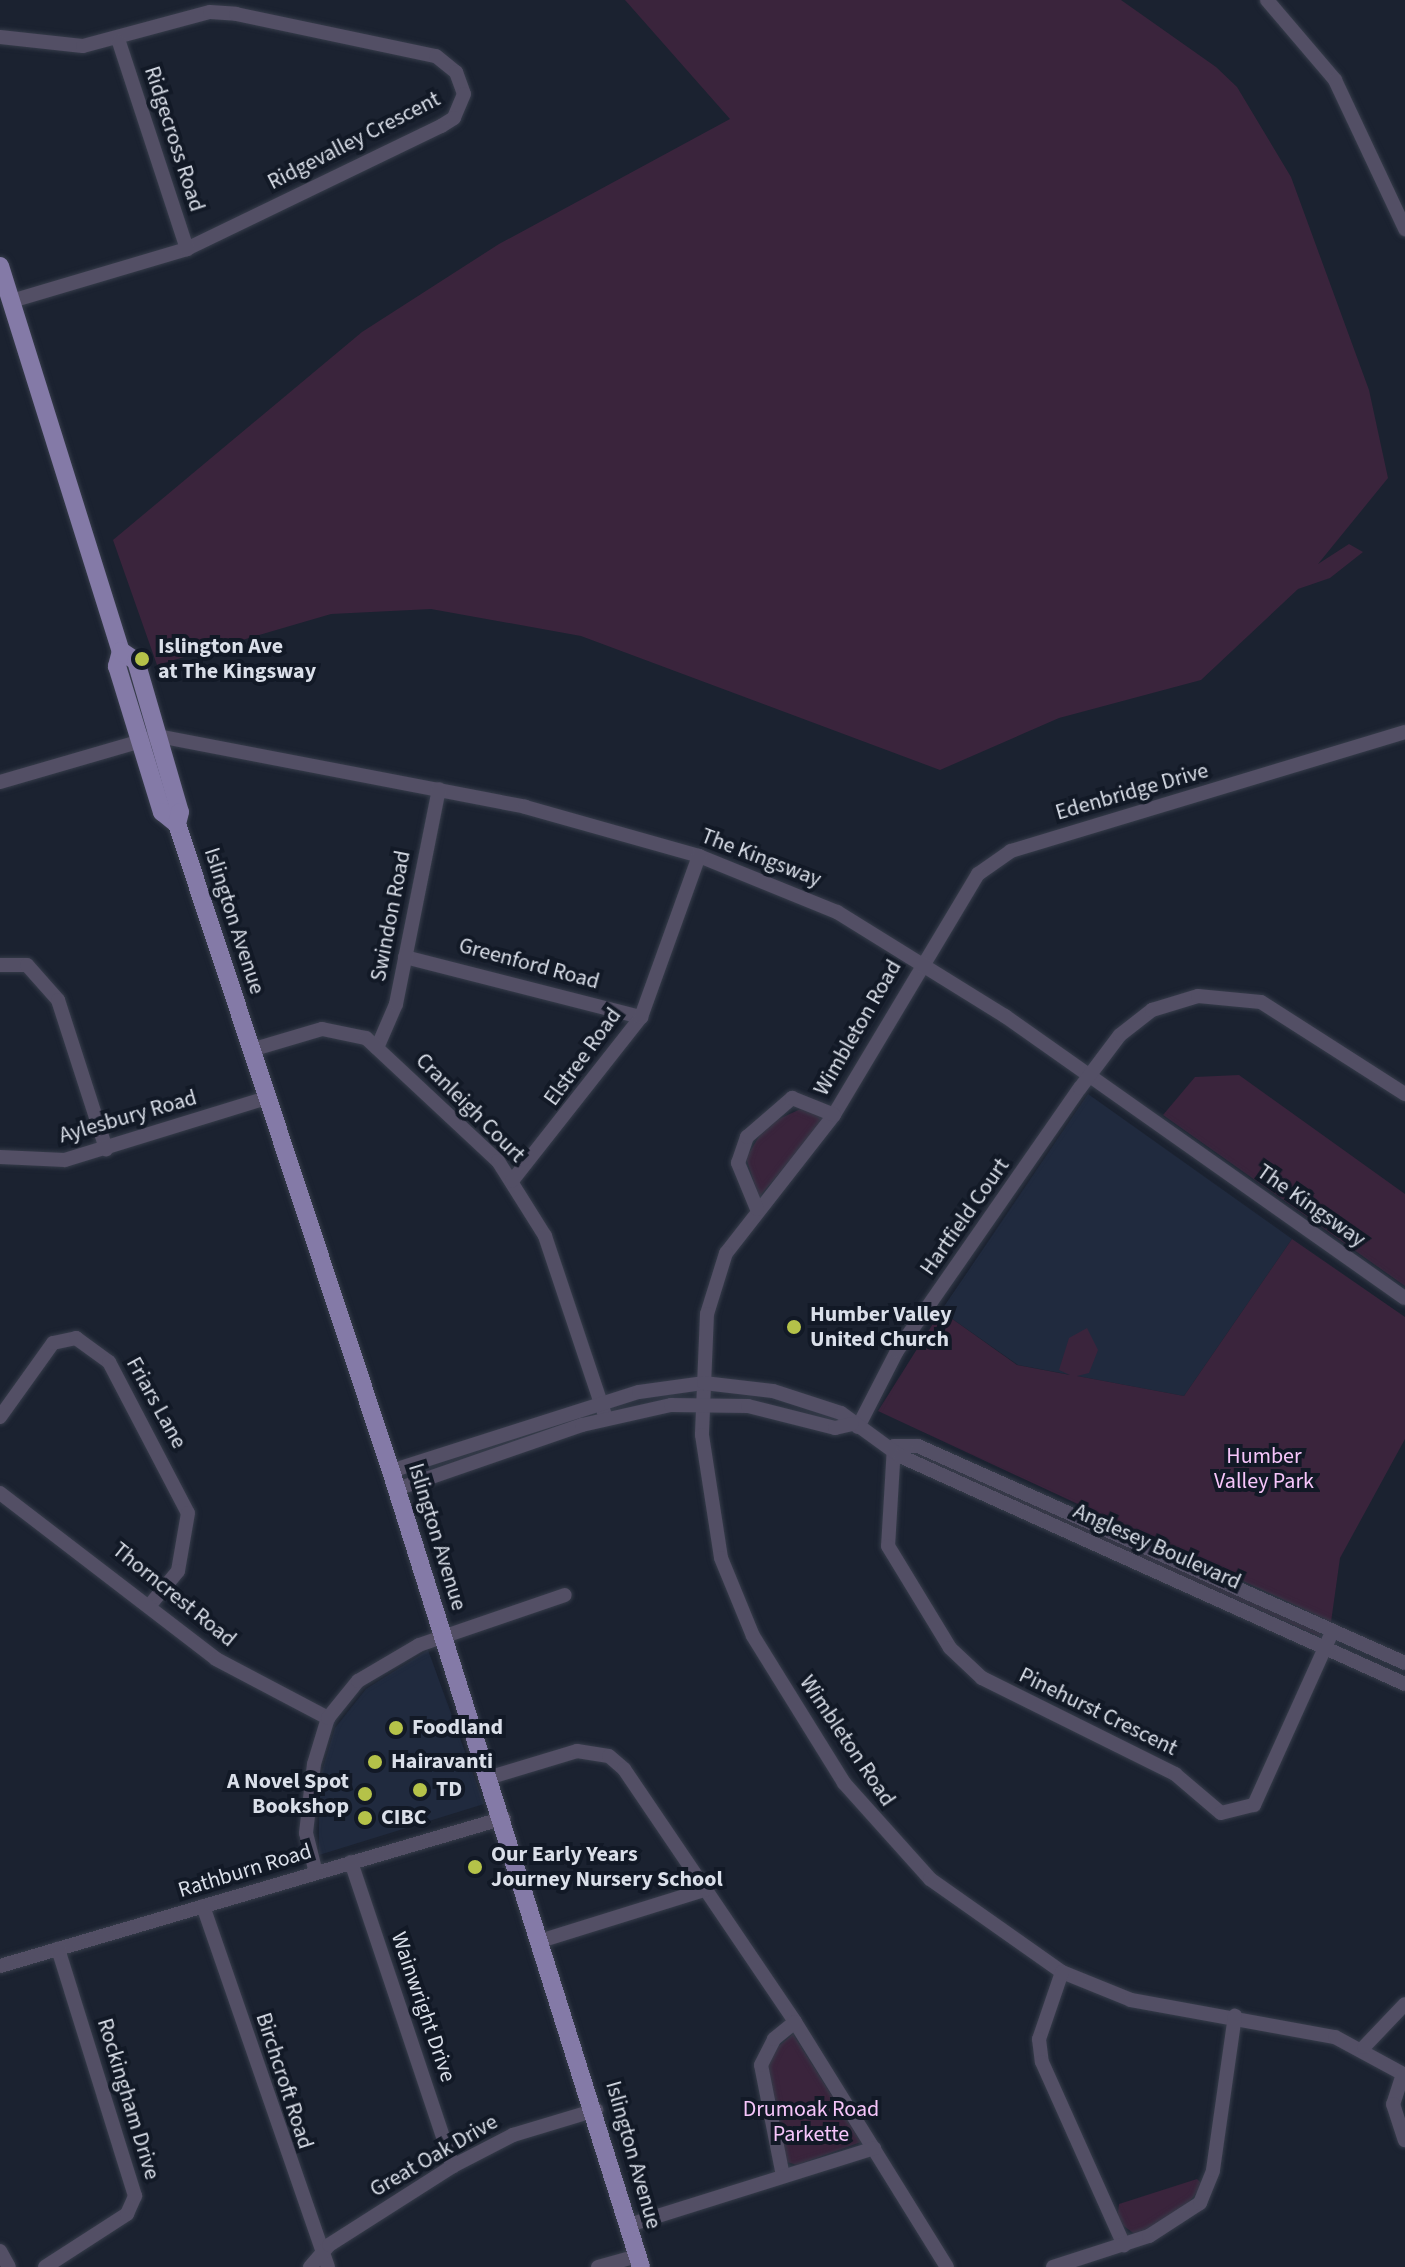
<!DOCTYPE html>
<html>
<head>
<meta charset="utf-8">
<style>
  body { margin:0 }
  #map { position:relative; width:1405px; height:2267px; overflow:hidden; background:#1b2230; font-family:"Source Sans 3",sans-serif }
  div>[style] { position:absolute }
  .built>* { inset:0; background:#202a3e }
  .green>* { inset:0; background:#3a243c }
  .roads { filter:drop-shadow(0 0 2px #363c4a) drop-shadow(0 0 2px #363c4a) }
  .minor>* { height:14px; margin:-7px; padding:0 7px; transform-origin:7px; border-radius:7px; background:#534f65 }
  .major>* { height:18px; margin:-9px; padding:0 9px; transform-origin:9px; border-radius:9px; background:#847aa7 }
  .dots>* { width:22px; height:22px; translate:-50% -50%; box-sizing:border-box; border:4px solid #121926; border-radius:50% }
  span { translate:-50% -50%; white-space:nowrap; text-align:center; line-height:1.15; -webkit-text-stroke:8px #121926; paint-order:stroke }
  .street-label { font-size:22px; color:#dadfe9 }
  .poi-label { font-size:22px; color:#dadfe9; font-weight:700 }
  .left { translate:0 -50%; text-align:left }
  .right { translate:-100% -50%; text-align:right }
  .park-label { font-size:22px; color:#f6c5fa }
</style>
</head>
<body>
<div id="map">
  <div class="built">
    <i style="clip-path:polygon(1088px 1094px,1292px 1239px,1184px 1396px,1018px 1365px,941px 1311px)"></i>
    <i style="clip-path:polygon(428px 1650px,484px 1804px,319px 1855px,319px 1781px,335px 1728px,366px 1689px)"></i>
  </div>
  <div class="green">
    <i style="clip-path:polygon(625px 0,1121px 0,1216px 67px,1237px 87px,1291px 177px,1369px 390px,1388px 478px,1318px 564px,1349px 544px,1363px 552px,1330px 578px,1298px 589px,1201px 680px,1059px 718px,940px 770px,581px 636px,431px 609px,331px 614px,157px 665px,113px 540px,362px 332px,499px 244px,730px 119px)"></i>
    <i style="clip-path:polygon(1239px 1075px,1405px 1194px,1405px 1286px,1163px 1115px,1195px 1077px)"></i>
    <i style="clip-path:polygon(807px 1106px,825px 1118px,822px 1123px,759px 1197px,746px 1158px,766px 1125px)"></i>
    <i style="clip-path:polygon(1292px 1239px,1405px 1317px,1405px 1439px,1340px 1558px,1331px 1622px,878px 1411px,941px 1311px,1017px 1365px,1070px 1375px,1059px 1370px,1069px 1338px,1087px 1328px,1098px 1350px,1089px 1373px,1077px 1376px,1184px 1396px)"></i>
    <i style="clip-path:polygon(903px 1446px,1319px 1631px,1321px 1637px,907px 1454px)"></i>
    <i style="clip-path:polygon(793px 2034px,861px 2142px,797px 2165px,787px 2162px,767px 2070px,773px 2051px)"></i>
    <i style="clip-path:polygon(1197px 2179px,1203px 2185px,1181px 2212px,1136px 2235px,1117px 2221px,1119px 2204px)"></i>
  </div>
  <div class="roads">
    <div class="minor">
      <i style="left:1267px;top:0;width:105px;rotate:49.6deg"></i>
      <i style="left:1335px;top:80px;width:165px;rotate:64.8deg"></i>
      <i style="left:0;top:37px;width:83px;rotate:6.2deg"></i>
      <i style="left:83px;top:46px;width:131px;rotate:-15deg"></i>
      <i style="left:210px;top:12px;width:26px;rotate:4deg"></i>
      <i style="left:236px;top:14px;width:204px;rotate:11.9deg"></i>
      <i style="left:436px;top:56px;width:26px;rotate:39deg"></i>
      <i style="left:456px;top:72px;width:23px;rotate:70deg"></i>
      <i style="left:464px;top:94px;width:26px;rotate:113deg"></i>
      <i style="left:454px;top:118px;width:15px;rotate:148deg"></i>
      <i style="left:441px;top:126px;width:282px;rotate:154.2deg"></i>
      <i style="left:187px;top:249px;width:183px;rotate:163.5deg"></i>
      <i style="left:119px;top:42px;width:218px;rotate:71.8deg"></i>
      <i style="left:1405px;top:732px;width:412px;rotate:163.2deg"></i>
      <i style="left:1011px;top:851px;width:40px;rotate:145.1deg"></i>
      <i style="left:978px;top:874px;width:281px;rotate:120.9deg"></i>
      <i style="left:834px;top:1115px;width:175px;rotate:128deg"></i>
      <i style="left:726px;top:1253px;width:64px;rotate:107.3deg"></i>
      <i style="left:707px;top:1314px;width:121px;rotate:92.4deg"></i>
      <i style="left:702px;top:1435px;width:124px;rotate:81.2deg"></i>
      <i style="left:721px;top:1558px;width:84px;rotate:67.7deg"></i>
      <i style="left:753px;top:1636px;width:173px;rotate:58.2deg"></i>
      <i style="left:844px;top:1783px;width:129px;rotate:48.1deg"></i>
      <i style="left:930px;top:1879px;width:161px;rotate:35.2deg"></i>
      <i style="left:1062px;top:1972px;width:74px;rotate:22.1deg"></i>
      <i style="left:1131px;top:2000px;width:207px;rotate:10.3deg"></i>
      <i style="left:1335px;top:2037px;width:80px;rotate:28.5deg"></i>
      <i style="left:0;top:782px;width:165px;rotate:-16.2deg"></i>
      <i style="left:158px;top:736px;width:374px;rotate:10.9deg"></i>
      <i style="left:525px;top:807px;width:181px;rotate:15.7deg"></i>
      <i style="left:699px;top:856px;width:149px;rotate:22.1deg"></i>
      <i style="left:837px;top:912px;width:198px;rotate:31.8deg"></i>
      <i style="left:1005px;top:1016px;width:489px;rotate:35.2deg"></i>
      <i style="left:405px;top:957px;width:244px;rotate:14.3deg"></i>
      <i style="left:0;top:965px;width:27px"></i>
      <i style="left:27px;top:965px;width:47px;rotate:48.5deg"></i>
      <i style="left:58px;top:1000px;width:157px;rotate:72.1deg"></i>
      <i style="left:377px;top:1048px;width:48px;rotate:-66.6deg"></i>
      <i style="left:396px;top:1004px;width:219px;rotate:-78.7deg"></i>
      <i style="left:251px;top:1050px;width:74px;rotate:-16.5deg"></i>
      <i style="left:322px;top:1029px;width:45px;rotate:11.6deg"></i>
      <i style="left:366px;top:1038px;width:180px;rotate:43deg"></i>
      <i style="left:498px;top:1161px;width:89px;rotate:57.9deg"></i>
      <i style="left:545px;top:1236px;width:192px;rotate:71.5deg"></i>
      <i style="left:0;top:1157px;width:65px;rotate:2.6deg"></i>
      <i style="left:65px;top:1160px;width:211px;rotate:-17.1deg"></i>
      <i style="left:512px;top:1181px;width:209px;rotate:-51.8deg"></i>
      <i style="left:641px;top:1017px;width:171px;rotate:-70.2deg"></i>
      <i style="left:757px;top:1209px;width:50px;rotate:-112.4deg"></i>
      <i style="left:738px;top:1163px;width:28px;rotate:-71deg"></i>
      <i style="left:747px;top:1137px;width:60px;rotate:-40.9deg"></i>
      <i style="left:792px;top:1098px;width:45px;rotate:22deg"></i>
      <i style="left:0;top:1417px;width:91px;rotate:-54.4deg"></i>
      <i style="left:53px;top:1343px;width:24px;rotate:-12deg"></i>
      <i style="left:76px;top:1338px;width:41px;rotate:36deg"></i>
      <i style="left:109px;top:1362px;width:170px;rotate:62.4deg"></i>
      <i style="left:188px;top:1513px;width:59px;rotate:99.8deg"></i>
      <i style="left:178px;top:1571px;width:44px;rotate:129.5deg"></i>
      <i style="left:858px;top:1427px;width:85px;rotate:-62.8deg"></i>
      <i style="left:897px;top:1351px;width:320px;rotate:-55.2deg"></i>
      <i style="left:1080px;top:1088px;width:66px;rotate:-53deg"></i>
      <i style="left:1120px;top:1035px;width:41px;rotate:-38deg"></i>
      <i style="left:1152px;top:1010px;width:48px;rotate:-16.9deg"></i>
      <i style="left:1198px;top:996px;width:63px;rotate:5.4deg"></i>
      <i style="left:1261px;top:1002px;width:171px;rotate:32.6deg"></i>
      <i style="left:894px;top:1446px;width:100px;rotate:93.4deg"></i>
      <i style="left:888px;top:1546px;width:119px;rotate:58.7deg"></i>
      <i style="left:950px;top:1648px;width:44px;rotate:43.2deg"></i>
      <i style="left:982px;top:1678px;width:216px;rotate:26.4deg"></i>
      <i style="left:1175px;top:1774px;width:60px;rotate:40.3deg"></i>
      <i style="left:1221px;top:1813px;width:34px;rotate:-14deg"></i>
      <i style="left:1254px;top:1805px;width:190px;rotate:-65.7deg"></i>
      <i style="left:894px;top:1446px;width:24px"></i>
      <i style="left:918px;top:1446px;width:533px;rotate:24.02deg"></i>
      <i style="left:391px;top:1471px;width:260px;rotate:-17.7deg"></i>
      <i style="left:639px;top:1392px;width:66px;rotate:-7.9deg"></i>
      <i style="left:704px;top:1383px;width:69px;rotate:6.6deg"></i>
      <i style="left:773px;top:1391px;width:71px;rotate:17.9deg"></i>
      <i style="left:841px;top:1413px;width:73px;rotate:36.1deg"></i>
      <i style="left:900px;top:1456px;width:554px;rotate:24.3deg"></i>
      <i style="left:397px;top:1489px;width:196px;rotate:-19.1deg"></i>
      <i style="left:582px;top:1425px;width:91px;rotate:-12.7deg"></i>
      <i style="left:671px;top:1405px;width:77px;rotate:0.7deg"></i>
      <i style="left:748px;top:1406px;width:90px;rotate:14.2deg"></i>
      <i style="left:835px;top:1428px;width:17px;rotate:-13deg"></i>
      <i style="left:0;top:1493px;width:272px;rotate:37.5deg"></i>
      <i style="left:216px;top:1659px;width:127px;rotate:27.8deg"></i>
      <i style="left:491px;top:1777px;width:90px;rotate:-16.8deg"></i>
      <i style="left:577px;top:1751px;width:32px;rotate:9deg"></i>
      <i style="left:609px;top:1756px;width:20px;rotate:41deg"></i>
      <i style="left:624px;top:1769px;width:305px;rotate:55.9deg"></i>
      <i style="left:795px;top:2022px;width:288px;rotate:58.2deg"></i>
      <i style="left:351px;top:1862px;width:321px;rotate:71.5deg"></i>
      <i style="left:316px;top:1873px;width:41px;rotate:-104deg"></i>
      <i style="left:306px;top:1833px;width:69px;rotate:-83.4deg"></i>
      <i style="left:314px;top:1764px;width:48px;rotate:-73.1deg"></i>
      <i style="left:328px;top:1718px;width:48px;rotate:-51deg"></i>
      <i style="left:358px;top:1681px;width:71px;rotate:-30.5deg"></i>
      <i style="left:419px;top:1645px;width:154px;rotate:-18.9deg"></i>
      <i style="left:203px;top:1906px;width:382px;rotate:70.9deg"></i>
      <i style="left:540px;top:1941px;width:175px;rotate:-17.3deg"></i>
      <i style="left:0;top:1966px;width:525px;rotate:-16.36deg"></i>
      <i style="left:1062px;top:1972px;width:71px;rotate:108.9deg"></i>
      <i style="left:1039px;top:2039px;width:23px;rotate:83deg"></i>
      <i style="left:1042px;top:2062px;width:201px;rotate:65.9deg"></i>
      <i style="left:1364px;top:2047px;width:59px;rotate:-46.4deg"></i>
      <i style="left:1403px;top:2074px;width:32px;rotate:108deg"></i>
      <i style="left:1393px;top:2104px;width:38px;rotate:72deg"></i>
      <i style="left:783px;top:2176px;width:113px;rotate:-101.2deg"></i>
      <i style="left:761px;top:2065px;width:29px;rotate:-63deg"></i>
      <i style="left:774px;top:2039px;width:27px;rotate:-39deg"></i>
      <i style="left:629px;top:2225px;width:257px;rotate:-17.4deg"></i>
      <i style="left:0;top:2251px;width:18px;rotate:61deg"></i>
      <i style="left:45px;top:2267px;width:98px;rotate:-32.9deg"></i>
      <i style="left:127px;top:2214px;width:20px;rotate:-66deg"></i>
      <i style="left:135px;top:2196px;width:259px;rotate:-107.3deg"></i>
      <i style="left:310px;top:2267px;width:29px;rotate:-49deg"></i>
      <i style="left:329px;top:2245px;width:147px;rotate:-32.5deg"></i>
      <i style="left:453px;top:2166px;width:68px;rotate:-27.3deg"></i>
      <i style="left:513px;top:2135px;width:87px;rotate:-16.8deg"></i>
      <i style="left:598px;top:2267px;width:41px;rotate:-15.4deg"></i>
      <i style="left:1053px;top:2267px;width:101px;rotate:-17.9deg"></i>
      <i style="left:1149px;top:2236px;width:61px;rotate:-32.9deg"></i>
      <i style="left:1200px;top:2203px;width:35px;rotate:-68deg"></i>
      <i style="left:1213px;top:2170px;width:156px;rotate:-81.9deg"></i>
    </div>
    <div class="major">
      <i style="left:0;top:266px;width:404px;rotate:72.6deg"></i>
      <i style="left:121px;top:651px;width:16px;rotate:105deg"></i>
      <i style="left:117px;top:666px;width:153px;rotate:72.9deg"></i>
      <i style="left:162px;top:812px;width:19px;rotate:39deg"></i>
      <i style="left:177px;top:824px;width:681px;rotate:71.7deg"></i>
      <i style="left:391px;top:1471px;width:834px;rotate:72.56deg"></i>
      <i style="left:121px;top:651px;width:18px;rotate:34deg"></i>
      <i style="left:136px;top:661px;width:157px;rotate:73.8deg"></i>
      <i style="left:180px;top:812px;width:12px;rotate:104deg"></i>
    </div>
  </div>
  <div class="dots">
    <i style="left:142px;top:659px;background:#b5c249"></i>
    <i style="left:794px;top:1327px;background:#b5c249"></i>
    <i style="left:396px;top:1728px;background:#b5c249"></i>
    <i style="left:375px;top:1762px;background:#b5c249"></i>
    <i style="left:420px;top:1790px;background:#b5c249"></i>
    <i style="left:365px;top:1794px;background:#b5c249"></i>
    <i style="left:365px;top:1818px;background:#b5c249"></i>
    <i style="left:475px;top:1867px;background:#b5c249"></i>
  </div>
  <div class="street-label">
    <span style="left:174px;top:139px;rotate:72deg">Ridgecross Road</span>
    <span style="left:354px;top:141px;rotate:-27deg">Ridgevalley Crescent</span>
    <span style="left:1132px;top:792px;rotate:-16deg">Edenbridge Drive</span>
    <span style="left:761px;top:858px;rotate:21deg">The Kingsway</span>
    <span style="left:391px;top:916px;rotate:-79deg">Swindon Road</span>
    <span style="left:234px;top:921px;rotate:72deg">Islington Avenue</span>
    <span style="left:529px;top:964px;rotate:15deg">Greenford Road</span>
    <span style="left:858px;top:1028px;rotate:-60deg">Wimbleton Road</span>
    <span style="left:583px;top:1057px;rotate:-54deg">Elstree Road</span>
    <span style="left:470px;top:1108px;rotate:45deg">Cranleigh Court</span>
    <span style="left:128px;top:1117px;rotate:-16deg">Aylesbury Road</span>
    <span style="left:1311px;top:1206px;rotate:35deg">The Kingsway</span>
    <span style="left:965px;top:1217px;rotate:-55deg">Hartfield Court</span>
    <span style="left:156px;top:1403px;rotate:61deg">Friars Lane</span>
    <span style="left:437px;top:1537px;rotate:73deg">Islington Avenue</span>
    <span style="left:1157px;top:1547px;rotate:24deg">Anglesey Boulevard</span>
    <span style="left:174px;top:1595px;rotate:39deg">Thorncrest Road</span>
    <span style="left:1098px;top:1712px;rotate:26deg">Pinehurst Crescent</span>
    <span style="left:847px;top:1741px;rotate:56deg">Wimbleton Road</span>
    <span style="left:245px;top:1871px;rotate:-17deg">Rathburn Road</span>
    <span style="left:423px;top:2007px;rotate:71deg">Wainwright Drive</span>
    <span style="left:284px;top:2081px;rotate:72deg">Birchcroft Road</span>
    <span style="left:128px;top:2099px;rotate:73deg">Rockingham Drive</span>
    <span style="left:633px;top:2155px;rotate:74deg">Islington Avenue</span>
    <span style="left:434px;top:2156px;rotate:-30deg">Great Oak Drive</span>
  </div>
  <div class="poi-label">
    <span class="left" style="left:158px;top:659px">Islington Ave<br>at The Kingsway</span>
    <span class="left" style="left:810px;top:1327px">Humber Valley<br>United Church</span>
    <span class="left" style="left:412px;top:1728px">Foodland</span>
    <span class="left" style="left:391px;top:1762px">Hairavanti</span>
    <span class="right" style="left:349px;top:1794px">A Novel Spot<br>Bookshop</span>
    <span class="left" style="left:436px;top:1790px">TD</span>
    <span class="left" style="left:381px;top:1818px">CIBC</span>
    <span class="left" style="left:491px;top:1867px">Our Early Years<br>Journey Nursery School</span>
  </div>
  <div class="park-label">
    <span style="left:1264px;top:1469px">Humber<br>Valley Park</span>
    <span style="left:811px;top:2122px">Drumoak Road<br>Parkette</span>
  </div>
</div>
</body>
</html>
